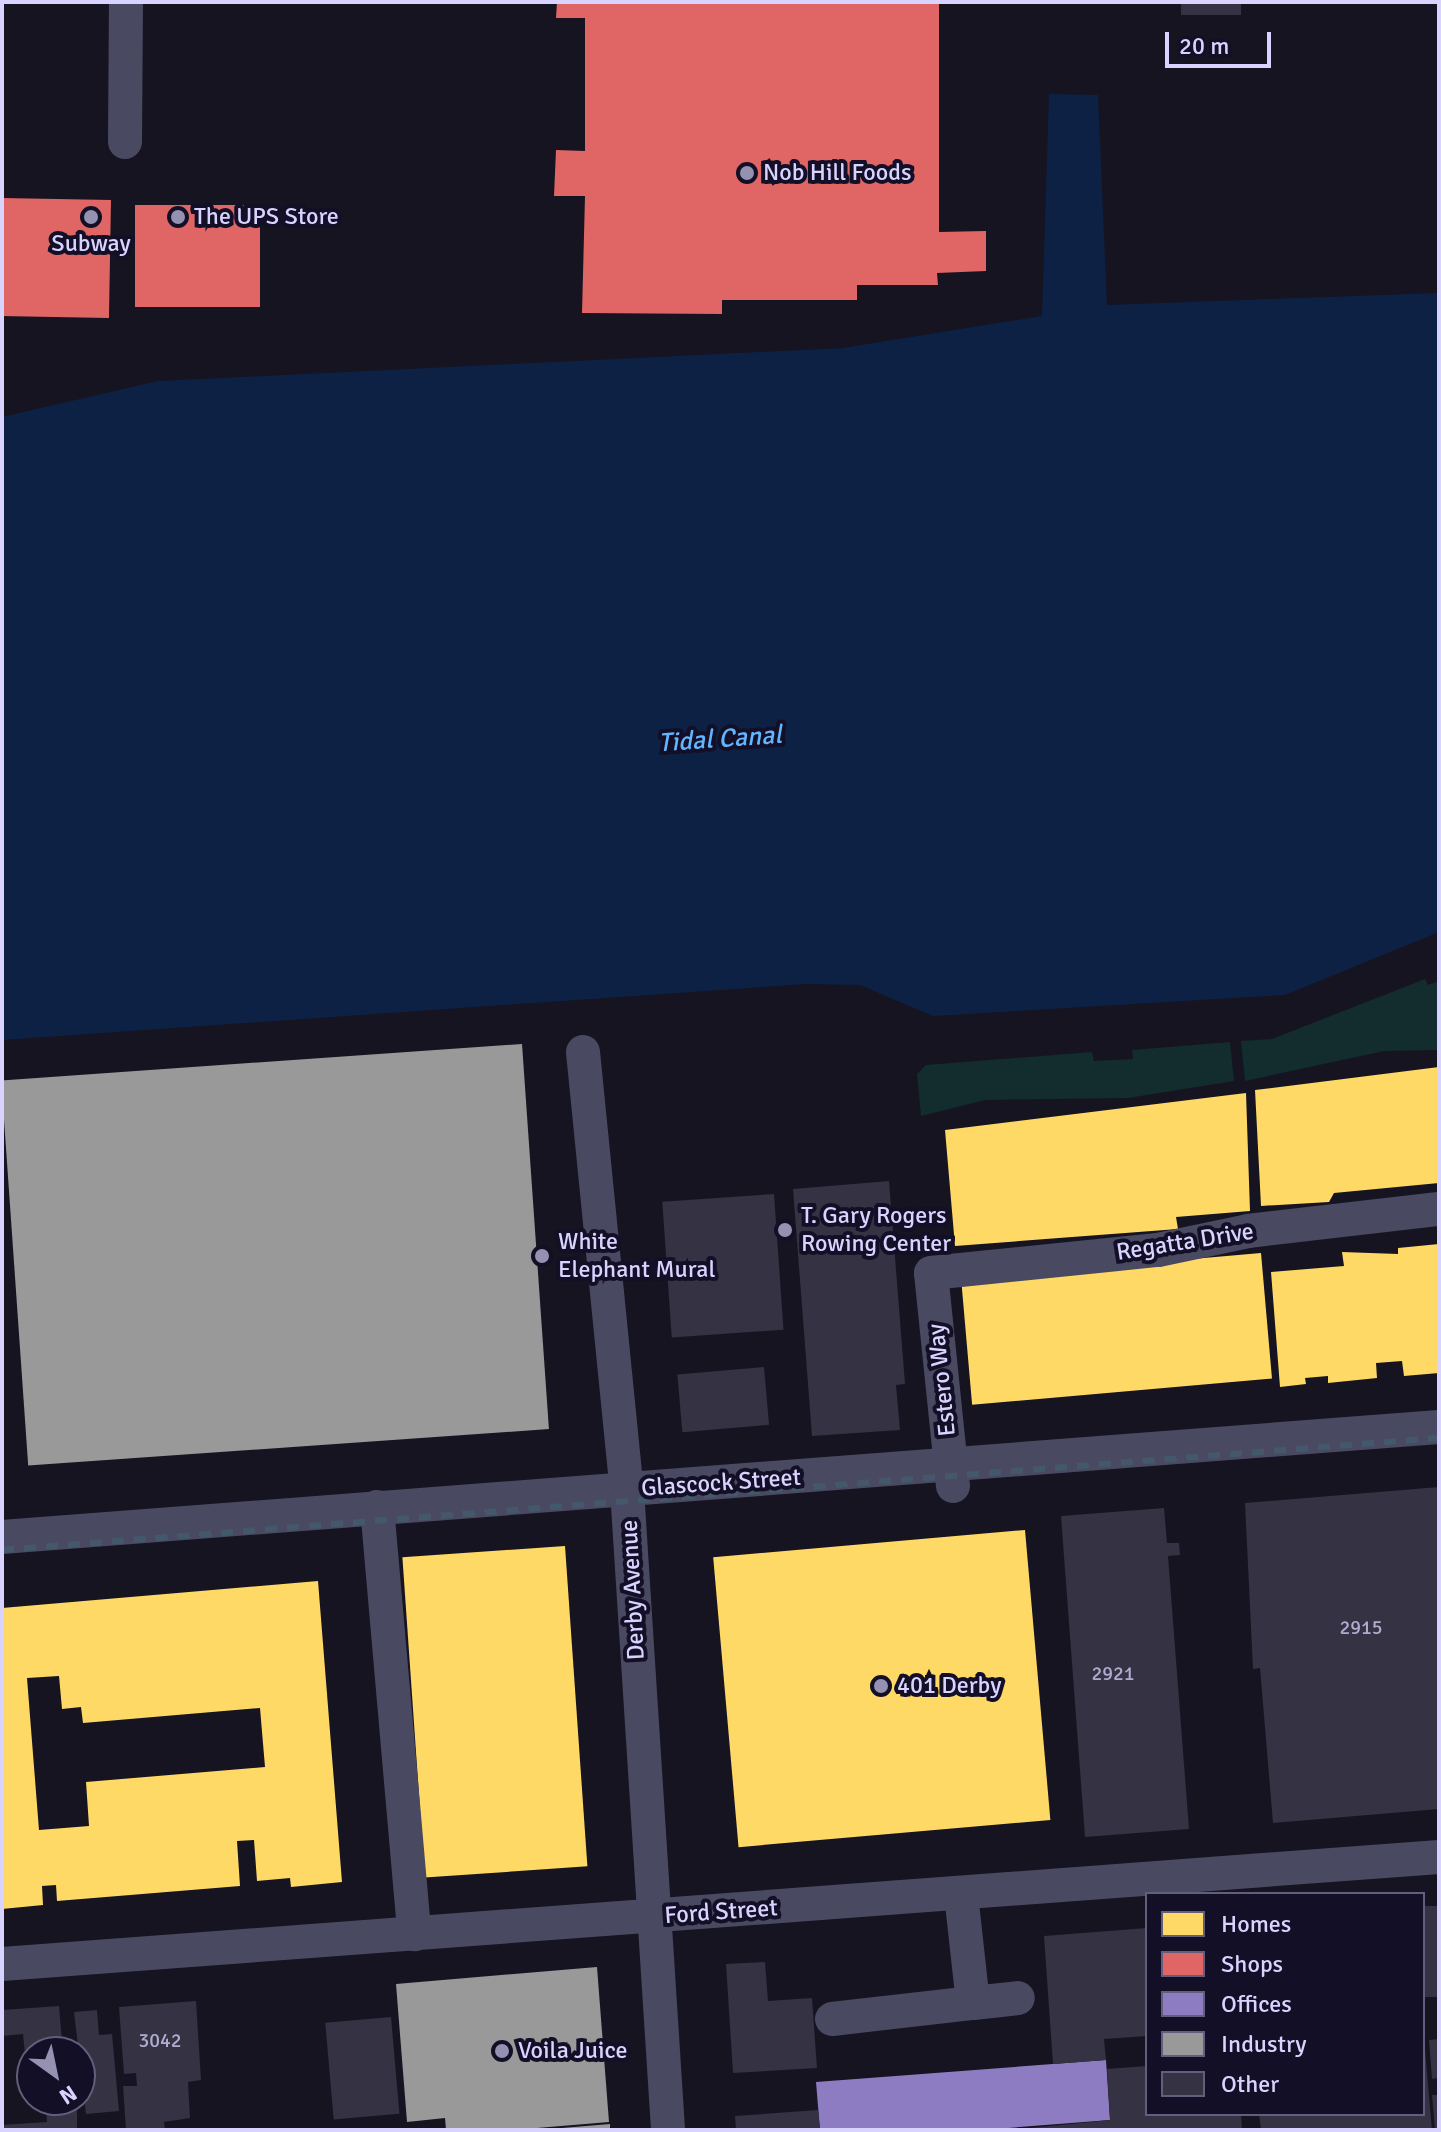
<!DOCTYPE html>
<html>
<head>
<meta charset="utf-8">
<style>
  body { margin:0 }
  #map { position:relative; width:1441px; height:2132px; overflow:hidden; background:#161421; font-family:Signika,sans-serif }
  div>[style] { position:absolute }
  .green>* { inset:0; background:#132c2d }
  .water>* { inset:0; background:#0d2144 }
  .homes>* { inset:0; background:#ffd966; transform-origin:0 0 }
  .shops>* { inset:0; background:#e06666; transform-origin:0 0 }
  .offices>* { inset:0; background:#8e7cc3 }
  .industry>* { inset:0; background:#999; transform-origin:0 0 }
  .building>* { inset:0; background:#343243; transform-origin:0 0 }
  .minor>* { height:34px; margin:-17px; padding:0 17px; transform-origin:17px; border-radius:17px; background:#4a4962 }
  .rail>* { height:6px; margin-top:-3px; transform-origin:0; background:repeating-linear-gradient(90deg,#43596b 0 12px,transparent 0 22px) }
  .dots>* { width:22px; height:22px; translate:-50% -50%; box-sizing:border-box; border:4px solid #130f26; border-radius:50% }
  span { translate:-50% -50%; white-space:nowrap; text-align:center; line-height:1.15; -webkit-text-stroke:8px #130f26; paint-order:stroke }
  .number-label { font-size:20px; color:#b0acd0 }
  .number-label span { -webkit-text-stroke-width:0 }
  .poi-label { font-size:24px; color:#d9d4ff }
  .left { translate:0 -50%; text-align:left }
  .street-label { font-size:24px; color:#d9d4ff }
  .water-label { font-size:26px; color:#62b6ff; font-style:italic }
  .frame { position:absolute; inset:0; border:4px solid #d9d4ff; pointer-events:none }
  .legend { position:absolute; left:1145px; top:1892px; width:280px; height:224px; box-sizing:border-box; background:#130f26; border:2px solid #625e7d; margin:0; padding:10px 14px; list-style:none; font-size:24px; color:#d9d4ff }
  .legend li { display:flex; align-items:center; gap:16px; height:40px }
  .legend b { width:40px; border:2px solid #625e7d }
  .north { position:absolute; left:16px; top:2036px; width:80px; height:80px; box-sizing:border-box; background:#130f26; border:2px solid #625e7d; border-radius:50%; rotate:147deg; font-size:22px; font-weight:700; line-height:32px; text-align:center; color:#d9d4ff }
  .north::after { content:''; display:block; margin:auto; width:28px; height:36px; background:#9591b1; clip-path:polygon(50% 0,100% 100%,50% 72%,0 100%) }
  .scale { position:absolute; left:1165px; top:32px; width:106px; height:36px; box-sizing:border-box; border:4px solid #d9d4ff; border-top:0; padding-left:10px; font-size:24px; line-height:28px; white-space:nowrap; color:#d9d4ff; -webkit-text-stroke:6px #130f26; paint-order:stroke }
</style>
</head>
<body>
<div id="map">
  <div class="green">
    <i style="clip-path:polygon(1425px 979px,1428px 985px,1439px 981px,1439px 1050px,1384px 1051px,1245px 1081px,1241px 1041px,1272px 1039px)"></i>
    <i style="clip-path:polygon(1230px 1042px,1234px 1081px,1128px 1098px,985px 1100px,921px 1116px,917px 1074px,926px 1065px,1092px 1052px,1094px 1061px,1133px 1059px,1132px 1050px)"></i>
  </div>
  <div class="water">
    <i style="clip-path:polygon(1049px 94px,1098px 95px,1107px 305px,1439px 293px,1439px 932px,1285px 995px,933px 1016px,860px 985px,806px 984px,2px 1040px,2px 417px,158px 381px,843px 348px,1042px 316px)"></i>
  </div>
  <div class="homes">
    <i style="clip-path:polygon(1439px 1067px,1439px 1183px,1334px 1193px,1329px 1202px,1261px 1206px,1255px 1090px)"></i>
    <i style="clip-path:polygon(1246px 1093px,1250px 1211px,1176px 1217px,1178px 1229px,955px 1246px,945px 1130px)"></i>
    <i style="clip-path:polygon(1439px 1244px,1439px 1373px,1404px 1376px,1402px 1361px,1376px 1363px,1377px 1378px,1328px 1383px,1328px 1376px,1305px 1378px,1306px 1384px,1280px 1387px,1271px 1272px,1344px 1266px,1342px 1252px,1398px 1254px,1398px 1248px)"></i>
    <i style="left:1261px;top:1253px;width:126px;height:301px;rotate:85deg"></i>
    <i style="left:1025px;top:1530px;width:291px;height:313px;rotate:85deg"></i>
    <i style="left:565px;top:1546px;width:321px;height:163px;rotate:86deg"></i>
    <i style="clip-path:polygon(evenodd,318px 1581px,342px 1882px,291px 1887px,290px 1878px,257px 1881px,254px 1840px,237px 1841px,240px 1886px,57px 1901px,56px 1885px,42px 1886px,43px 1905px,2px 1909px,2px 1608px,318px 1581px,59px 1676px,62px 1709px,81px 1707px,83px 1723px,260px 1708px,265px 1767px,86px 1782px,89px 1826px,39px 1830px,27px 1678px,59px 1676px)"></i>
  </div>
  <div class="shops">
    <i style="clip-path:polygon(557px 2px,939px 2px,939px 232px,986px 231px,986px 271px,937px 273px,938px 285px,857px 285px,857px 300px,722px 300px,722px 314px,582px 313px,585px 196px,554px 196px,556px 150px,585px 151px,585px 18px,556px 18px)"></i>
    <i style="left:111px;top:200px;width:118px;height:109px;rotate:91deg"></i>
    <i style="left:135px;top:205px;width:125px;height:102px"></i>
  </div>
  <div class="offices">
    <i style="clip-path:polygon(1106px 2060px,1110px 2120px,982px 2130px,820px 2130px,816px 2082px)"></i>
  </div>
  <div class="industry">
    <i style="left:522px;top:1044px;width:386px;height:522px;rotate:86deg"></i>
    <i style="clip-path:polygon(597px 1967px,609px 2122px,513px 2130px,446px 2130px,445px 2118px,407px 2122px,396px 1984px)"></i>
    <i style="clip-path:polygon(610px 2124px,610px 2130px,562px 2130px,562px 2128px)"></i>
  </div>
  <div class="building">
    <i style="left:1181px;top:2px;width:60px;height:13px"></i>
    <i style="clip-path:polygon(889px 1181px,905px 1384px,896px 1385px,900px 1430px,812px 1436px,793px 1189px)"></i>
    <i style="left:774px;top:1194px;width:136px;height:112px;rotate:86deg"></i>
    <i style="left:764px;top:1367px;width:58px;height:87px;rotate:85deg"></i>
    <i style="clip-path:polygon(1439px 1487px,1439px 1809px,1273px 1823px,1260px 1668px,1253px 1669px,1245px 1503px)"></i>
    <i style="clip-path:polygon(1164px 1508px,1167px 1543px,1179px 1543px,1180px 1555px,1168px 1556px,1189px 1829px,1085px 1837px,1061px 1516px)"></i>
    <i style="left:1439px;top:1906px;width:91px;height:16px;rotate:90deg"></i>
    <i style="clip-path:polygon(1147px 1928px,1147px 2036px,1104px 2039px,1106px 2060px,1053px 2064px,1044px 1936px)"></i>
    <i style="clip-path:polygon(765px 1962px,768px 2001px,812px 1998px,817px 2068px,733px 2073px,726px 1964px)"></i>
    <i style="clip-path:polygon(196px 2001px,201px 2080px,188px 2082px,190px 2118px,164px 2122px,165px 2130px,126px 2130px,123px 2086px,137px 2086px,136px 2073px,124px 2074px,119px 2007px)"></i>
    <i style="clip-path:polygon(59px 2006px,63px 2052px,25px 2054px,23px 2034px,2px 2036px,2px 2010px)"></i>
    <i style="clip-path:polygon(97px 2010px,99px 2035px,112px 2034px,119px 2111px,86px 2114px,74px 2012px)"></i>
    <i style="left:391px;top:2017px;width:97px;height:66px;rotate:85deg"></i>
    <i style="clip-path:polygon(1439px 2039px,1439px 2078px,1432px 2079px,1429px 2040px)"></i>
    <i style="clip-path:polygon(1425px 2050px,1432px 2130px,1261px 2130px,1259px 2114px,1423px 2114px)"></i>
    <i style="clip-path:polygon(1147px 2066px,1147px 2114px,1241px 2114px,1242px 2130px,1012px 2130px,1110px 2120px,1107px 2069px)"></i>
    <i style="clip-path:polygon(1432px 2095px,1439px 2095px,1439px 2130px,1435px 2130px)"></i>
    <i style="clip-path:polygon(39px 2100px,77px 2100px,77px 2130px,2px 2130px,2px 2125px,47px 2122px,46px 2108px,39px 2108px)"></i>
    <i style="clip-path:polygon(818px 2110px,820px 2130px,736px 2130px,735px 2116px)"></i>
  </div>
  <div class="minor">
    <i style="left:125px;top:142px;width:140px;rotate:-89.6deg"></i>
    <i style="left:583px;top:1052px;width:440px;rotate:84.3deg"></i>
    <i style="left:627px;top:1490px;width:641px;rotate:86.33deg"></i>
    <i style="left:953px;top:1486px;width:214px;rotate:-95.9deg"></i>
    <i style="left:931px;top:1273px;width:228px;rotate:-5.8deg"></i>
    <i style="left:1158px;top:1250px;width:92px;rotate:-11.9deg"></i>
    <i style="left:1248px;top:1231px;width:192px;rotate:-6.6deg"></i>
    <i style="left:377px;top:1507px;width:429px;rotate:85deg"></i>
    <i style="left:2px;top:1537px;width:1441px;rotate:-4.38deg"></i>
    <i style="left:2px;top:1964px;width:1441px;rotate:-4.26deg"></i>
    <i style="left:973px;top:2003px;width:45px;rotate:-6.3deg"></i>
    <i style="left:832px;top:2019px;width:142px;rotate:-6.5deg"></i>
    <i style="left:973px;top:2003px;width:110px;rotate:-96.3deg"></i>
  </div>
  <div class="rail">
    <i style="left:2px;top:1550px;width:1441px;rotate:-4.46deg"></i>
  </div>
  <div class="dots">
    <i style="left:747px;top:173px;background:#9591b1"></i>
    <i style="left:91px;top:217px;background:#9591b1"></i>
    <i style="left:178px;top:217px;background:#9591b1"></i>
    <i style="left:785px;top:1230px;background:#9591b1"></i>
    <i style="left:542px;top:1256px;background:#9591b1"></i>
    <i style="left:881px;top:1686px;background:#9591b1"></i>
    <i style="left:502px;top:2051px;background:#9591b1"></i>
  </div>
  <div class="number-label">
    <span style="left:1361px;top:1627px">2915</span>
    <span style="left:1113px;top:1673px">2921</span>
    <span style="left:160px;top:2040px">3042</span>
  </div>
  <div class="poi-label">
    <span class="left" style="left:763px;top:173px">Nob Hill Foods</span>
    <span class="left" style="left:194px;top:217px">The UPS Store</span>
    <span style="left:91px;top:244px">Subway</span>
    <span class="left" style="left:801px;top:1230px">T. Gary Rogers<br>Rowing Center</span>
    <span class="left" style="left:558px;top:1256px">White<br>Elephant Mural</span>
    <span class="left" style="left:897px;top:1686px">401 Derby</span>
    <span class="left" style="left:518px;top:2051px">Voila Juice</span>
  </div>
  <div class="street-label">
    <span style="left:1185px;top:1242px;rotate:-9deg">Regatta Drive</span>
    <span style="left:942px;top:1380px;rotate:-96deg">Estero Way</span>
    <span style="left:721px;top:1483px;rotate:-4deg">Glascock Street</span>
    <span style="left:633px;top:1590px;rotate:-93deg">Derby Avenue</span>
    <span style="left:721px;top:1912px;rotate:-4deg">Ford Street</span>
  </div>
  <div class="water-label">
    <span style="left:720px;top:740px;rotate:-4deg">Tidal Canal</span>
  </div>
  <div class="frame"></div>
  <ul class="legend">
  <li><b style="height:22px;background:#ffd966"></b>Homes</li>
  <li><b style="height:22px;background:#e06666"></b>Shops</li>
  <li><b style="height:22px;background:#8e7cc3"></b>Offices</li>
  <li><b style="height:22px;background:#999"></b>Industry</li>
  <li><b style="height:22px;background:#343243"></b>Other</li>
  </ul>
  <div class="north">N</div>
  <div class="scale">20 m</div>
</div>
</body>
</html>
